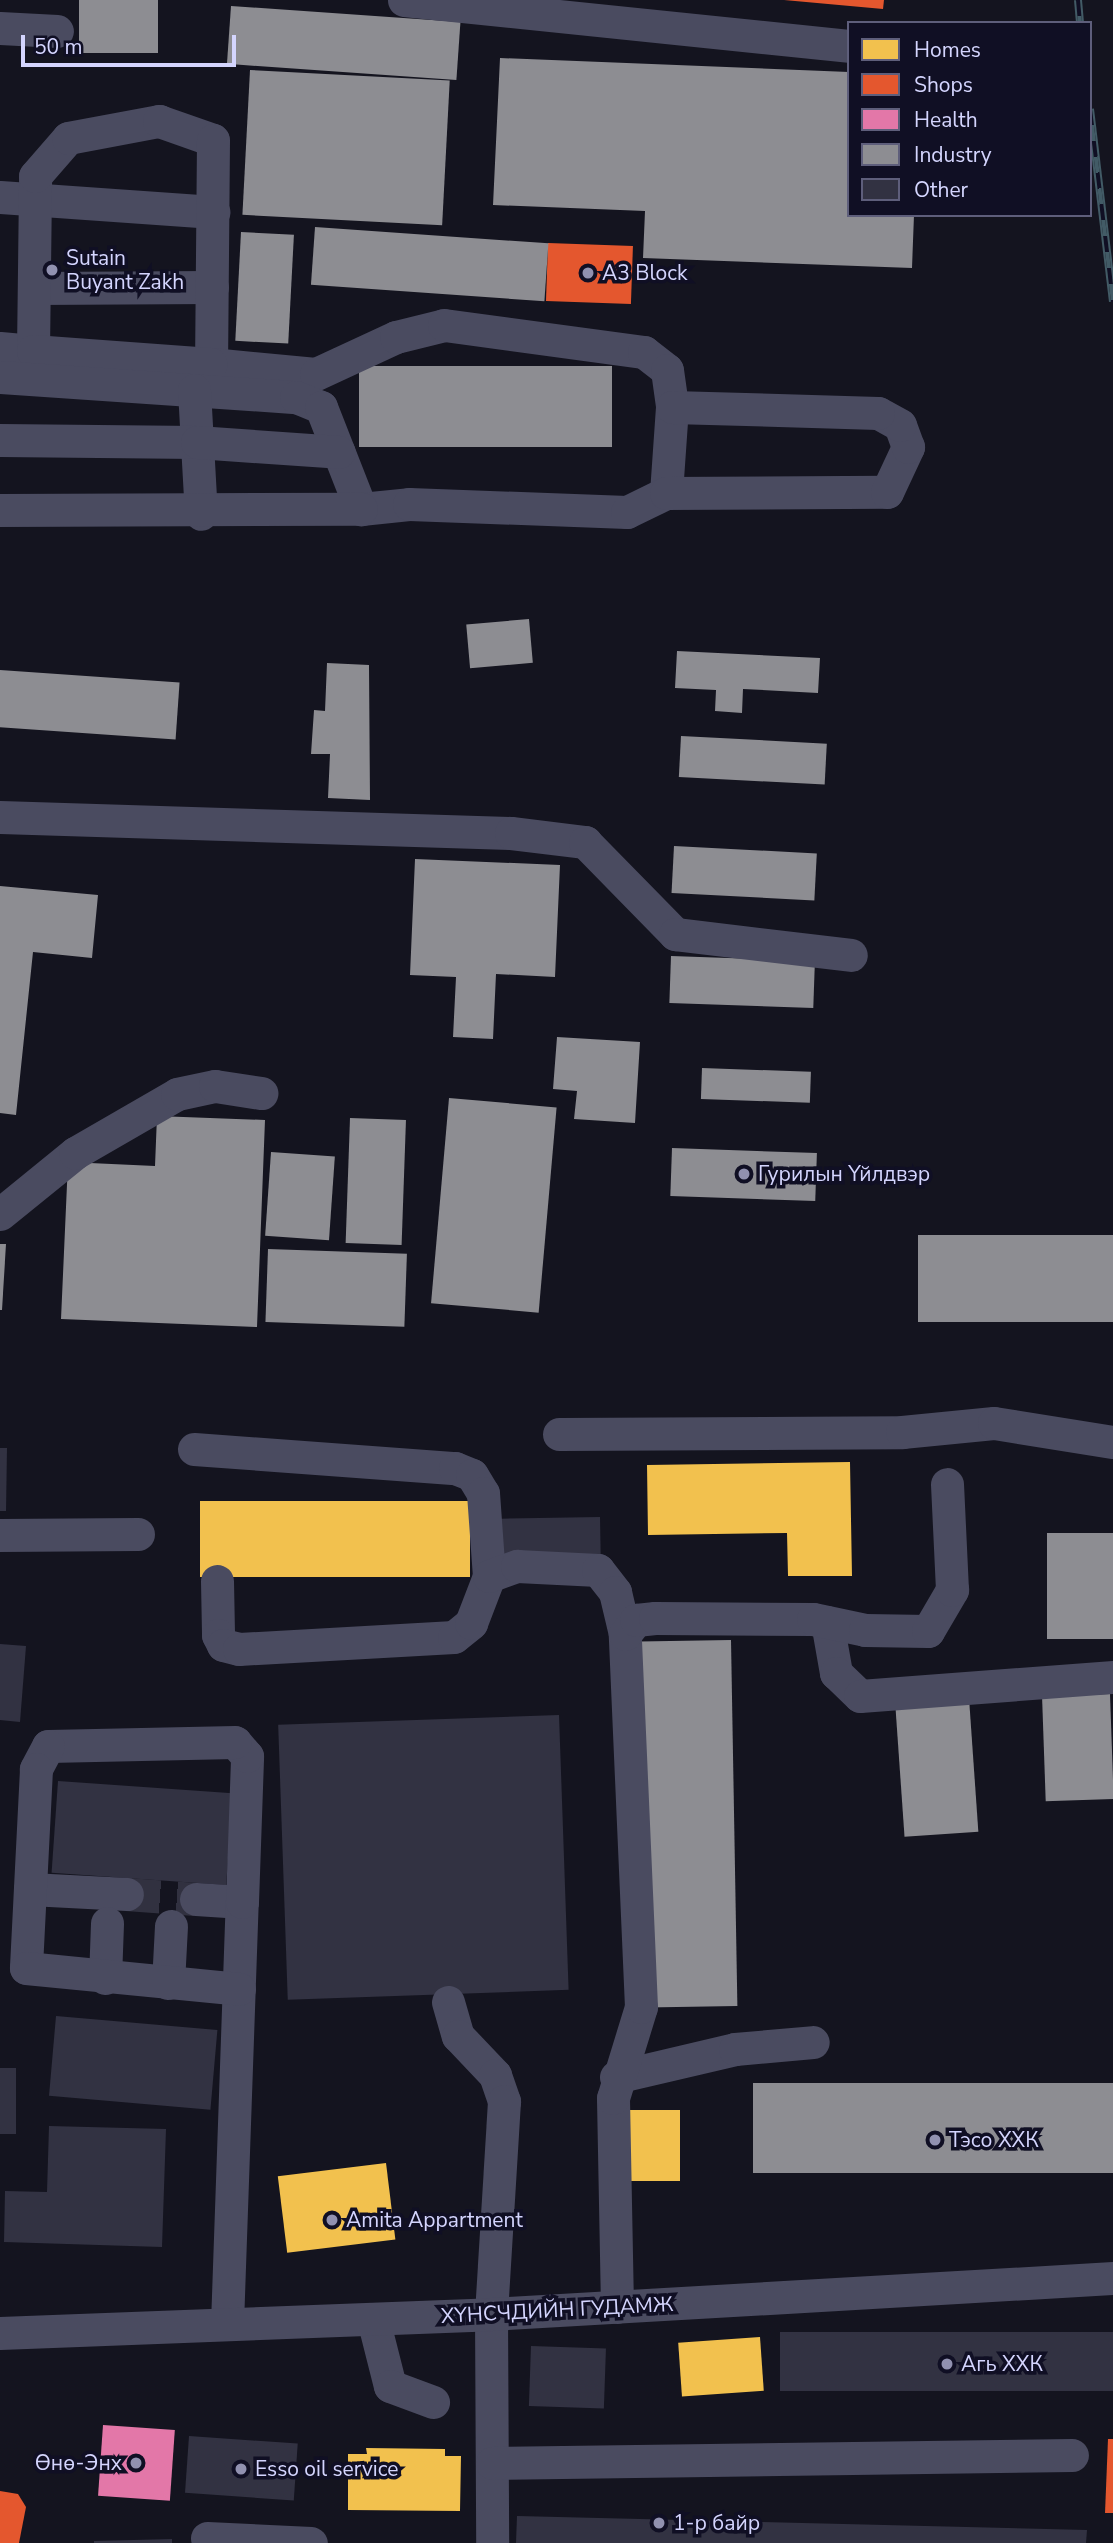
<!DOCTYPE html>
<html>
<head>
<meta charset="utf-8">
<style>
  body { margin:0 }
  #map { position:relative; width:1113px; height:2543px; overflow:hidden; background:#14141f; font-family:"Nunito Sans",sans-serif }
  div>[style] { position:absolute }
  .homes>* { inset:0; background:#f2c14e; transform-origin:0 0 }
  .shops>* { inset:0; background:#e4572e; transform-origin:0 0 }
  .health>* { inset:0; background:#e377a8; transform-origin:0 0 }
  .industry>* { inset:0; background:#8d8d92; transform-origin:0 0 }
  .building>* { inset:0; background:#323242; transform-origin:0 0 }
  .minor-tunnel>* { height:33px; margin-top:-16.5px; transform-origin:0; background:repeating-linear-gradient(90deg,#313140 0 33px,transparent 0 50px) }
  .minor>* { height:33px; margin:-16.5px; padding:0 16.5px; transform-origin:16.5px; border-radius:16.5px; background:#4a4b60 }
  .rail>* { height:8px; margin-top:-4px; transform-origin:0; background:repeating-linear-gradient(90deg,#100f24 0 16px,#425b66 0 32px); box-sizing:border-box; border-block:2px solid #425b66 }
  .dots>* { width:19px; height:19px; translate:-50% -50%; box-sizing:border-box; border:4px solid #100f24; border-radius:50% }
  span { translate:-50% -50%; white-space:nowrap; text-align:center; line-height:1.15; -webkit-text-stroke:7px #100f24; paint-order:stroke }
  .poi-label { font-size:21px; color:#d4d5fe }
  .left { translate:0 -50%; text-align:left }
  .right { translate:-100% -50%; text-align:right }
  .street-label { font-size:21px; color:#d4d5fe }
  .legend { position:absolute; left:847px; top:21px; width:245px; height:196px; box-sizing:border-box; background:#100f24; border:2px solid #5e5e7b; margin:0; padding:9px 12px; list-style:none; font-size:21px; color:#d4d5fe }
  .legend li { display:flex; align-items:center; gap:14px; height:35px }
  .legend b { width:35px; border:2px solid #5e5e7b }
  .scale { position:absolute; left:21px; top:35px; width:215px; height:32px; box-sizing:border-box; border:4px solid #d4d5fe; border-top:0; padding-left:9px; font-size:21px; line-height:24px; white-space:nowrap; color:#d4d5fe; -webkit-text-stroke:5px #100f24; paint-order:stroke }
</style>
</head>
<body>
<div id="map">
  <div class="homes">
    <i style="clip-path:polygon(850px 1462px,852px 1576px,788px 1576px,787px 1533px,648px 1535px,647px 1465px)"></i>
    <i style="left:200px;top:1501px;width:270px;height:76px"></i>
    <i style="left:620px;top:2110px;width:60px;height:71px"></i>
    <i style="left:386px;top:2163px;width:77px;height:109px;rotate:83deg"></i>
    <i style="left:760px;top:2337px;width:54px;height:82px;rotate:86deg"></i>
    <i style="clip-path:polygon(366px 2448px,445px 2449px,445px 2456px,461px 2456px,460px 2511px,348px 2510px,348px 2454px,367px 2454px)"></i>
  </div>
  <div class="shops">
    <i style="clip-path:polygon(784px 0,884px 0,883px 9px)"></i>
    <i style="left:548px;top:243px;width:85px;height:58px;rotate:2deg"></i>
    <i style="clip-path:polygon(1108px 2439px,1113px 2439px,1113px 2513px,1105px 2513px)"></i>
    <i style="clip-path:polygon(0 2491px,18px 2494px,26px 2507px,19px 2543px,0 2543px)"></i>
  </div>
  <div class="health">
    <i style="left:103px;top:2425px;width:72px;height:71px;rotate:4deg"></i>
  </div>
  <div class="industry">
    <i style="left:79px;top:0;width:79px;height:53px"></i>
    <i style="left:231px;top:6px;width:230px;height:58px;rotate:4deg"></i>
    <i style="clip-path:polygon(500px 58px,849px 72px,849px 215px,914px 215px,912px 268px,643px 258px,645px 211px,493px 205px)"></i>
    <i style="left:250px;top:70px;width:200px;height:145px;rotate:3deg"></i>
    <i style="left:315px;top:227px;width:234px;height:58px;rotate:4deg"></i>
    <i style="left:241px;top:232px;width:53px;height:109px;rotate:3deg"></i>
    <i style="left:359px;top:366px;width:253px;height:81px"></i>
    <i style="left:529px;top:619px;width:44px;height:63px;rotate:85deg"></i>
    <i style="clip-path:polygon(677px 651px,820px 658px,818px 693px,743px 689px,742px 713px,715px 711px,716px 690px,675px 688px)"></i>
    <i style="clip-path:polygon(327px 663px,369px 665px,370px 800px,328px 798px,330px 754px,311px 754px,314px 710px,325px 711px)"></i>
    <i style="left:0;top:670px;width:180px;height:57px;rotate:4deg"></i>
    <i style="left:681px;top:736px;width:146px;height:41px;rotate:3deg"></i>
    <i style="left:674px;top:846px;width:143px;height:47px;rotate:3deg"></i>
    <i style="clip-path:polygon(415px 859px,560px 865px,555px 977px,496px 974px,493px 1039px,453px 1037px,456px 977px,410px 975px)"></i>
    <i style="clip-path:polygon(0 886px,98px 895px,92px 958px,33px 952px,16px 1115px,0 1113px)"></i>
    <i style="left:671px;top:956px;width:144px;height:47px;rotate:2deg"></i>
    <i style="clip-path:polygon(557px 1037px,640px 1042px,635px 1123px,574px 1119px,577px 1091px,553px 1089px)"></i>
    <i style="left:702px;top:1068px;width:109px;height:31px;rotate:2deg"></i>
    <i style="left:449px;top:1098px;width:108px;height:206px;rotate:5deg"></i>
    <i style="clip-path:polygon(157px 1116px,265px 1120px,257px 1327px,61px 1319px,68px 1162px,155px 1166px)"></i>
    <i style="left:350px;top:1118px;width:56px;height:125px;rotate:2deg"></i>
    <i style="left:672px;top:1148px;width:145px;height:48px;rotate:2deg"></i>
    <i style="left:271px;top:1152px;width:64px;height:84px;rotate:4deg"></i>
    <i style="left:918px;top:1235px;width:195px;height:87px"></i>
    <i style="clip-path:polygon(0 1244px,6px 1244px,2px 1310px,0 1310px)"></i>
    <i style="left:268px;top:1249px;width:139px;height:73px;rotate:2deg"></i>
    <i style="left:1113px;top:1533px;width:106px;height:66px;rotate:90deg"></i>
    <i style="left:731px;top:1640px;width:366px;height:91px;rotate:89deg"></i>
    <i style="left:1110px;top:1694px;width:105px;height:68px;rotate:88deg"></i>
    <i style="left:969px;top:1698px;width:134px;height:74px;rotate:86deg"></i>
    <i style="left:1113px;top:2083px;width:90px;height:360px;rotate:90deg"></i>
  </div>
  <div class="building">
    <i style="clip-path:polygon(0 1448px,7px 1448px,6px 1511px,0 1511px)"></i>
    <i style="left:600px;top:1517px;width:41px;height:108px;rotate:89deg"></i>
    <i style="clip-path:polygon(0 1644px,26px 1646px,20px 1722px,0 1720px)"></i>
    <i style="left:559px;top:1715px;width:275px;height:281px;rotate:88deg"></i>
    <i style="left:58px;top:1781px;width:175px;height:92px;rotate:4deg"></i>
    <i style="left:56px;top:2016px;width:162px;height:80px;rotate:5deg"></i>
    <i style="left:0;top:2068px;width:16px;height:66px"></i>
    <i style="clip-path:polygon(49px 2126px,166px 2129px,162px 2247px,4px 2242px,5px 2191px,47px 2192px)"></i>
    <i style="left:1113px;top:2332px;width:59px;height:333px;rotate:90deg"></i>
    <i style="left:531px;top:2346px;width:75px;height:60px;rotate:2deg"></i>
    <i style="left:189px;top:2436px;width:109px;height:57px;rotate:4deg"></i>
    <i style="clip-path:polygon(517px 2516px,1087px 2530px,1086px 2543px,516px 2543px)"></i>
    <i style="clip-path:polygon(172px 2539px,172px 2543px,94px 2543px,94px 2541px)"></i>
  </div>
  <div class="minor-tunnel">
    <i style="left:127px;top:1894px;width:69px;rotate:4.1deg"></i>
  </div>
  <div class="minor">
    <i style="left:404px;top:0;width:447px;rotate:5.9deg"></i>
    <i style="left:0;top:28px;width:57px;rotate:3deg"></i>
    <i style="left:0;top:197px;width:214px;rotate:4deg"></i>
    <i style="left:35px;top:288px;width:177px;rotate:-0.3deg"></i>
    <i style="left:0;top:348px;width:33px;rotate:5deg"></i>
    <i style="left:33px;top:351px;width:175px;rotate:-89.3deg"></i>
    <i style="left:35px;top:176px;width:50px;rotate:-49deg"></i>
    <i style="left:68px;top:138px;width:93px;rotate:-10.6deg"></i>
    <i style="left:159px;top:121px;width:57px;rotate:19.4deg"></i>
    <i style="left:213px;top:140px;width:224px;rotate:90.5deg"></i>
    <i style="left:211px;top:364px;width:105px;rotate:5.4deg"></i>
    <i style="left:316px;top:374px;width:88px;rotate:-24.8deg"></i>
    <i style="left:396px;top:337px;width:49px;rotate:-14deg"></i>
    <i style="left:444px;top:325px;width:202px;rotate:7.7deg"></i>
    <i style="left:644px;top:352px;width:29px;rotate:38deg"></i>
    <i style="left:667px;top:370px;width:37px;rotate:82deg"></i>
    <i style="left:672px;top:407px;width:86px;rotate:94deg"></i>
    <i style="left:33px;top:351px;width:178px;rotate:4.2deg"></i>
    <i style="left:0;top:377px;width:297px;rotate:3.9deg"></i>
    <i style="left:296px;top:397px;width:27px;rotate:22deg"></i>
    <i style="left:321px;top:407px;width:110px;rotate:68.6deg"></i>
    <i style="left:361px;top:509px;width:48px;rotate:-5.9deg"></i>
    <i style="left:409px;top:504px;width:218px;rotate:2.1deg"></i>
    <i style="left:627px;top:512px;width:43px;rotate:-26deg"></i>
    <i style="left:666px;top:493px;width:221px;rotate:-0.3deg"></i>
    <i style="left:887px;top:492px;width:50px;rotate:-65deg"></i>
    <i style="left:908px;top:447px;width:23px;rotate:-110deg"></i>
    <i style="left:900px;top:425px;width:25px;rotate:-151deg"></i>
    <i style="left:878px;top:413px;width:206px;rotate:-178.3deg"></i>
    <i style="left:194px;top:390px;width:124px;rotate:86.8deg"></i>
    <i style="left:0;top:440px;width:197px;rotate:0.6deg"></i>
    <i style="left:197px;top:442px;width:142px;rotate:4deg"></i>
    <i style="left:0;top:510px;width:361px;rotate:-0.2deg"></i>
    <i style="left:0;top:817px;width:511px;rotate:1.79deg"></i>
    <i style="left:511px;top:833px;width:75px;rotate:6.9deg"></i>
    <i style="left:585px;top:842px;width:129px;rotate:45.6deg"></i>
    <i style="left:675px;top:934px;width:177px;rotate:6.8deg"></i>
    <i style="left:0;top:1214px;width:97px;rotate:-39.1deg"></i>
    <i style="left:75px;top:1153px;width:118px;rotate:-30deg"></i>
    <i style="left:177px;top:1094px;width:39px;rotate:-12deg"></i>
    <i style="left:215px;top:1086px;width:47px;rotate:8.7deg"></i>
    <i style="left:559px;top:1434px;width:343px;rotate:-0.3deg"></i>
    <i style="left:902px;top:1432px;width:92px;rotate:-5.6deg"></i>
    <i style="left:994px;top:1423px;width:121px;rotate:9.1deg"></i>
    <i style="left:194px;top:1449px;width:262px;rotate:4.2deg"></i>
    <i style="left:455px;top:1468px;width:18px;rotate:22deg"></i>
    <i style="left:472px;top:1475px;width:21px;rotate:59deg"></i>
    <i style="left:483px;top:1493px;width:83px;rotate:85.9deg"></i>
    <i style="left:0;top:1535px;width:138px;rotate:-0.4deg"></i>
    <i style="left:217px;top:1581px;width:54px;rotate:88.9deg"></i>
    <i style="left:218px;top:1635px;width:11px;rotate:63deg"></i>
    <i style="left:223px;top:1645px;width:16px;rotate:14deg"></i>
    <i style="left:239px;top:1649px;width:215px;rotate:-3.2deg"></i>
    <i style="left:454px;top:1637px;width:22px;rotate:-39deg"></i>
    <i style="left:471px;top:1623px;width:50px;rotate:-69deg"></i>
    <i style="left:489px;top:1576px;width:30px;rotate:-20deg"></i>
    <i style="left:517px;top:1566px;width:81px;rotate:2.8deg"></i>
    <i style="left:598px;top:1570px;width:28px;rotate:52deg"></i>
    <i style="left:615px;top:1592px;width:43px;rotate:76.6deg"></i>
    <i style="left:827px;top:1622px;width:52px;rotate:80deg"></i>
    <i style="left:836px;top:1673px;width:33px;rotate:44deg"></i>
    <i style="left:860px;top:1696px;width:254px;rotate:-4.3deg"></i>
    <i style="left:30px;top:1889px;width:97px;rotate:3deg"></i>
    <i style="left:196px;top:1899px;width:46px;rotate:3.7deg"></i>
    <i style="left:105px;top:1978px;width:55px;rotate:-87.9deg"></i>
    <i style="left:168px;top:1983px;width:57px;rotate:-87deg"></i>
    <i style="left:448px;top:2002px;width:35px;rotate:74deg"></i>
    <i style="left:458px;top:2036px;width:54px;rotate:46.5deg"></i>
    <i style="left:495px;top:2075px;width:28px;rotate:71deg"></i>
    <i style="left:504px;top:2101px;width:213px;rotate:93.5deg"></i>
    <i style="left:491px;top:2314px;width:229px;rotate:89.7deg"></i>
    <i style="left:616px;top:2077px;width:122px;rotate:-13.2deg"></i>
    <i style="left:735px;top:2049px;width:78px;rotate:-5.1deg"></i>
    <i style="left:617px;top:2307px;width:209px;rotate:-91.1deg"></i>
    <i style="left:613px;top:2098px;width:95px;rotate:-72.9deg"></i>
    <i style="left:641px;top:2007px;width:373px;rotate:-92.5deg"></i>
    <i style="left:625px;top:1634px;width:18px;rotate:-52deg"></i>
    <i style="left:636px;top:1620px;width:19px;rotate:-6deg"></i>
    <i style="left:655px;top:1618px;width:158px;rotate:0.4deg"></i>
    <i style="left:813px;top:1619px;width:53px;rotate:11.9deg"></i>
    <i style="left:865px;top:1630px;width:63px;rotate:0.9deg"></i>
    <i style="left:928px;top:1631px;width:48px;rotate:-59.7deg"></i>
    <i style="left:952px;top:1590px;width:106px;rotate:-92.7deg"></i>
    <i style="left:373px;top:2319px;width:69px;rotate:75.8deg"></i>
    <i style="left:390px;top:2386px;width:46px;rotate:20.4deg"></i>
    <i style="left:227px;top:2324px;width:422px;rotate:-88deg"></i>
    <i style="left:242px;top:1902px;width:146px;rotate:-88deg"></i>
    <i style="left:247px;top:1756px;width:18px;rotate:-131deg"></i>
    <i style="left:235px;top:1742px;width:187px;rotate:178.8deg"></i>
    <i style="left:48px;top:1746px;width:26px;rotate:118deg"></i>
    <i style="left:36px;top:1769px;width:199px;rotate:92.9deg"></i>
    <i style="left:26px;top:1968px;width:214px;rotate:5.6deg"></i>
    <i style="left:0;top:2333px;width:491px;rotate:-2.2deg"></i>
    <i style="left:491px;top:2314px;width:623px;rotate:-3.31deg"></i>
    <i style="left:492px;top:2463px;width:580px;rotate:-0.79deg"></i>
    <i style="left:207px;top:2538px;width:104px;rotate:2.8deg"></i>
  </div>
  <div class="rail">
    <i style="left:1078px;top:0;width:23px;rotate:85deg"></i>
    <i style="left:1090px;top:109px;width:194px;rotate:83.2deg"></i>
  </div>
  <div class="dots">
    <i style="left:52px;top:270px;background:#9191b0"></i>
    <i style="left:588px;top:273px;background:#9191b0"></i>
    <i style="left:744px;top:1174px;background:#9191b0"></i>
    <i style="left:935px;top:2140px;background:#9191b0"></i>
    <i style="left:332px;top:2220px;background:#9191b0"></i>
    <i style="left:947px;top:2364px;background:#9191b0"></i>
    <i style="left:136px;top:2463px;background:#9191b0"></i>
    <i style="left:241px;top:2469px;background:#9191b0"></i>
    <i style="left:659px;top:2523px;background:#9191b0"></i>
  </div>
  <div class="poi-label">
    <span class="left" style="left:66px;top:270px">Sutain<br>Buyant Zakh</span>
    <span class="left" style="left:602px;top:273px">A3 Block</span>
    <span class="left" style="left:758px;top:1174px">Гурилын Үйлдвэр</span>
    <span class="left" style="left:949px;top:2140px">Тэсо ХХК</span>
    <span class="left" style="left:346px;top:2220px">Amita Appartment</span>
    <span class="left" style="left:961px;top:2364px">Агь ХХК</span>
    <span class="right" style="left:122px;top:2463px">Өнө-Энх</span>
    <span class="left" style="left:255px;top:2469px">Esso oil service</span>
    <span class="left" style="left:673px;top:2523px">1-р байр</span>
  </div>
  <div class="street-label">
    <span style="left:557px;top:2310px;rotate:-3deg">ХҮНСЧДИЙН ГУДАМЖ</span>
  </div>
  <ul class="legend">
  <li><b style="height:19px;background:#f2c14e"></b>Homes</li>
  <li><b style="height:19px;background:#e4572e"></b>Shops</li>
  <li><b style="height:19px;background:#e377a8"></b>Health</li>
  <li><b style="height:19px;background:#8d8d92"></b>Industry</li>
  <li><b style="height:19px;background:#323242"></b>Other</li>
  </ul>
  <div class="scale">50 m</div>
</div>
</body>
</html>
